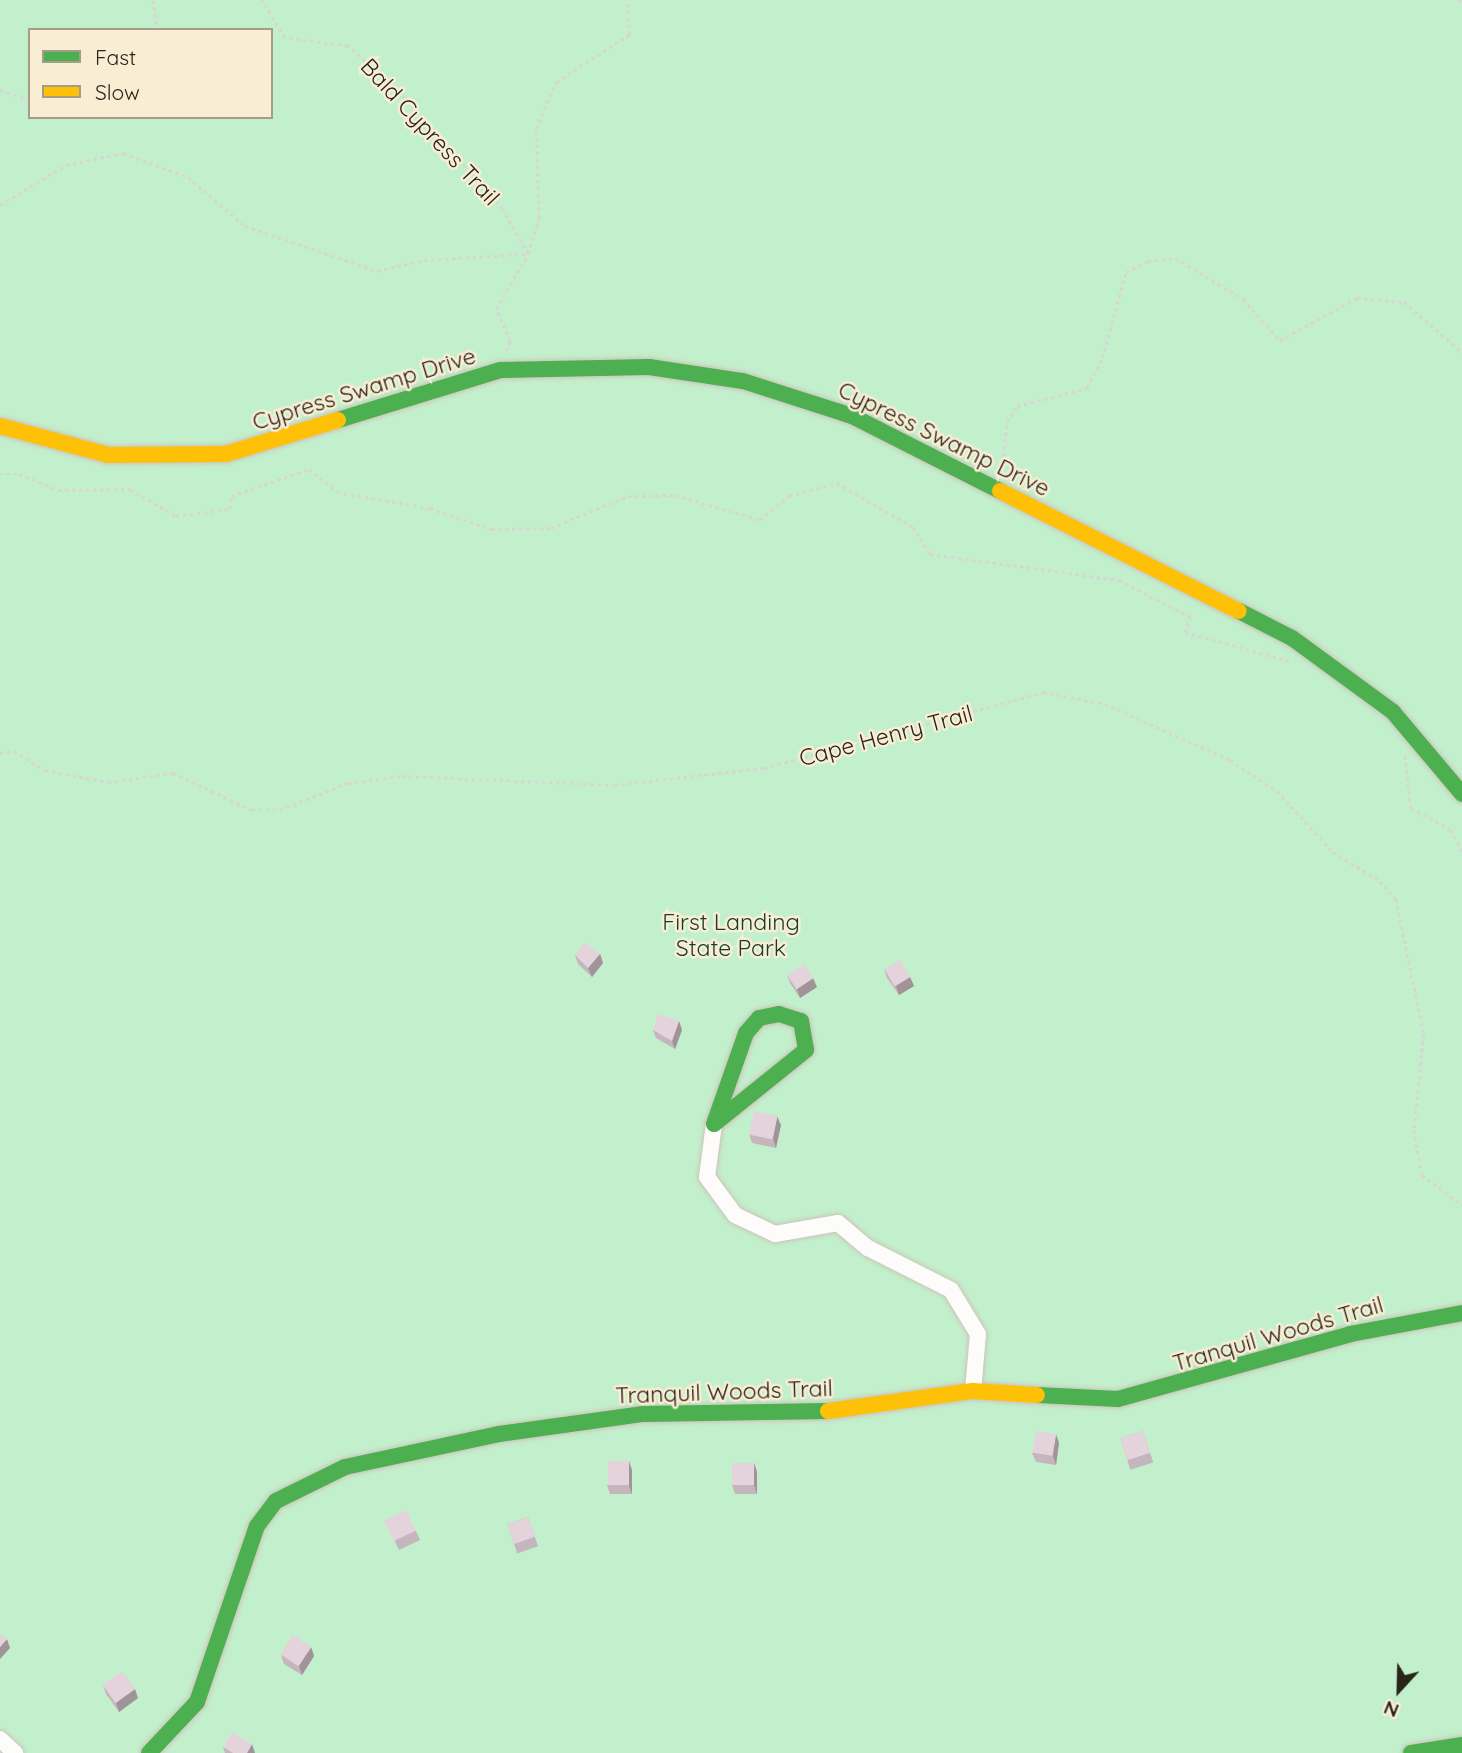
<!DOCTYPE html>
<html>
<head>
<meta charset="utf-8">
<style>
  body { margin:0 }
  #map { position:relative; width:1462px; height:1753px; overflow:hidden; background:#f1eadc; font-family:Quicksand,sans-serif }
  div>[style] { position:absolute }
  .green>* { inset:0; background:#c3f0cc }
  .path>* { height:2.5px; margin-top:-1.25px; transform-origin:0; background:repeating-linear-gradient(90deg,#d8d6d2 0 3.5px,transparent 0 7px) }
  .roads { filter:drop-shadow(0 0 2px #cac5ba) drop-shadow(0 0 2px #cac5ba) }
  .street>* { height:16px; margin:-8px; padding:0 8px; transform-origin:8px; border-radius:8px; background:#fdfcfa }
  .fast>* { height:16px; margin:-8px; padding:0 8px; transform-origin:8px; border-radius:8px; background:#4caf50 }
  .slow>* { height:16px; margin:-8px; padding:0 8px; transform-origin:8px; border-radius:8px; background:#ffc107 }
  .wall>* { inset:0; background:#c5b5bc; transform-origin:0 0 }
  .shaded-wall>* { inset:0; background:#a09499 }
  .building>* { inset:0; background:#e5d3db; transform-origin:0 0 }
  span { translate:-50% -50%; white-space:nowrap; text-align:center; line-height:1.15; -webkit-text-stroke:5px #f9edd4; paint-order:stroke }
  .street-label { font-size:23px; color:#28241a }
  .park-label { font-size:23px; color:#123d26 }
  .legend { position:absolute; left:28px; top:28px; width:245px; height:91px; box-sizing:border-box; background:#f9edd4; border:2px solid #a59d8a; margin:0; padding:9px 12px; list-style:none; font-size:21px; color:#28241a }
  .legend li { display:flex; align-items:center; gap:14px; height:35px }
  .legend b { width:35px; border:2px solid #a59d8a }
  .north { position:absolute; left:1364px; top:1655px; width:70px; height:70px; -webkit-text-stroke:5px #f9edd4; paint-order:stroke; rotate:202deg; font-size:19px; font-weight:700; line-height:28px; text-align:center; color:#28241a }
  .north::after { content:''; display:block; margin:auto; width:24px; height:32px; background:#28241a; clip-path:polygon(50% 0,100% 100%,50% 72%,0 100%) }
</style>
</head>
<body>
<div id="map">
  <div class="green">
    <i style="clip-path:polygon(evenodd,0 0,1462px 0,1462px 1753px,0 1753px,0 0,30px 30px,271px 30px,271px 117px,30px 117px,30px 30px)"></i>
  </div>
  <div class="path">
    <i style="left:153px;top:0;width:30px;rotate:82deg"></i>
    <i style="left:1458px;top:0;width:4px;rotate:14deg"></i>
    <i style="left:0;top:90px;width:32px;rotate:18deg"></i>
    <i style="left:0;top:205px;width:77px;rotate:-31.2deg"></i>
    <i style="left:66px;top:165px;width:58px;rotate:-11.9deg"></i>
    <i style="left:123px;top:153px;width:69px;rotate:20.3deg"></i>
    <i style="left:188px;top:177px;width:75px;rotate:40.7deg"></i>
    <i style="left:245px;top:226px;width:139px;rotate:18.8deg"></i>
    <i style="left:377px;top:271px;width:48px;rotate:-13.2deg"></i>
    <i style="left:424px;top:260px;width:104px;rotate:-3.3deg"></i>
    <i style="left:528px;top:254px;width:52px;rotate:-120deg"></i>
    <i style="left:502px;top:209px;width:153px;rotate:-131.3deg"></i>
    <i style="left:401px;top:94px;width:72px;rotate:-137.8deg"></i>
    <i style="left:348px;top:46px;width:64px;rotate:-172.9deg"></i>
    <i style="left:284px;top:38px;width:44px;rotate:-120.1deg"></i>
    <i style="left:506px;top:351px;width:11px;rotate:-68deg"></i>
    <i style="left:510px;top:341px;width:35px;rotate:-114deg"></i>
    <i style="left:496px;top:309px;width:64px;rotate:-59.8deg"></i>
    <i style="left:528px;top:254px;width:38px;rotate:-73deg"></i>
    <i style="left:539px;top:218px;width:89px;rotate:-91.9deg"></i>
    <i style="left:536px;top:129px;width:51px;rotate:-66.9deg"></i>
    <i style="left:556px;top:82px;width:87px;rotate:-32.8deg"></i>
    <i style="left:629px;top:35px;width:35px;rotate:-92deg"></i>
    <i style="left:1001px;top:470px;width:48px;rotate:-82.9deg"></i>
    <i style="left:1007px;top:422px;width:19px;rotate:-58deg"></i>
    <i style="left:1017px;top:406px;width:72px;rotate:-14.4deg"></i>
    <i style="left:1087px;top:388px;width:34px;rotate:-63deg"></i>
    <i style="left:1102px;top:358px;width:89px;rotate:-74.4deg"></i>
    <i style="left:1126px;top:272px;width:25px;rotate:-27deg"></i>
    <i style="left:1148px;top:261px;width:28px;rotate:-6deg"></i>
    <i style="left:1176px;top:258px;width:79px;rotate:31.5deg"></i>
    <i style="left:1243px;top:299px;width:55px;rotate:47.9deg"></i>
    <i style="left:1280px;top:340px;width:88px;rotate:-28.6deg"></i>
    <i style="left:1357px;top:298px;width:47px;rotate:4.9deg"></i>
    <i style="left:1404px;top:302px;width:77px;rotate:40.8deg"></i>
    <i style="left:0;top:474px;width:19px"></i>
    <i style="left:19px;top:474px;width:42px;rotate:22.3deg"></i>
    <i style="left:58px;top:490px;width:72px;rotate:-0.8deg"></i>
    <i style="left:130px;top:489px;width:53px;rotate:30.4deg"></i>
    <i style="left:176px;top:516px;width:54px;rotate:-7.4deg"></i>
    <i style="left:230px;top:509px;width:13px;rotate:-86deg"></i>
    <i style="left:231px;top:496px;width:83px;rotate:-19.1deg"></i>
    <i style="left:309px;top:469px;width:36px;rotate:39deg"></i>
    <i style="left:337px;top:492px;width:94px;rotate:9.8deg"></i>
    <i style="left:430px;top:508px;width:65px;rotate:19deg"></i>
    <i style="left:491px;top:529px;width:60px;rotate:-1deg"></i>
    <i style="left:551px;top:528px;width:83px;rotate:-22.6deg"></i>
    <i style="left:628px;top:496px;width:47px;rotate:-1.2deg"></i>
    <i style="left:675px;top:495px;width:89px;rotate:16.4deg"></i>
    <i style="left:760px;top:520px;width:38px;rotate:-40deg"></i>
    <i style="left:789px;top:496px;width:50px;rotate:-15.2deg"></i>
    <i style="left:837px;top:483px;width:88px;rotate:30.1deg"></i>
    <i style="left:913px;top:527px;width:32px;rotate:58deg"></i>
    <i style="left:930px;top:554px;width:191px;rotate:7.8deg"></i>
    <i style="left:1119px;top:580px;width:81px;rotate:27.2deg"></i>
    <i style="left:1191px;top:617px;width:16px;rotate:112deg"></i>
    <i style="left:1185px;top:632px;width:108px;rotate:15.6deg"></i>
    <i style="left:0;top:753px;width:14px;rotate:-8deg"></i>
    <i style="left:14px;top:751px;width:36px;rotate:32deg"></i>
    <i style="left:45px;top:770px;width:64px;rotate:10.8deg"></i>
    <i style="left:108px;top:782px;width:66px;rotate:-7.9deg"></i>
    <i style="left:173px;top:773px;width:87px;rotate:25.1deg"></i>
    <i style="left:252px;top:810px;width:28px"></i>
    <i style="left:280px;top:810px;width:73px;rotate:-21.7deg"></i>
    <i style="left:348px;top:783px;width:54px;rotate:-7.4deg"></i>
    <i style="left:402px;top:776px;width:212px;rotate:2.4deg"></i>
    <i style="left:614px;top:785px;width:151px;rotate:-6.5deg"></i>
    <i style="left:764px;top:768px;width:289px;rotate:-15.2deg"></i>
    <i style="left:1043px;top:692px;width:63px;rotate:11deg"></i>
    <i style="left:1105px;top:704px;width:137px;rotate:24.1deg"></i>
    <i style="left:1230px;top:760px;width:56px;rotate:33.4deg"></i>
    <i style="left:1277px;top:791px;width:83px;rotate:47.4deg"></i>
    <i style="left:1333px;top:852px;width:55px;rotate:31.7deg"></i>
    <i style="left:1380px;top:881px;width:24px;rotate:48deg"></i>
    <i style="left:1396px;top:899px;width:138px;rotate:78.3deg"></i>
    <i style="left:1424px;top:1034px;width:97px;rotate:95.9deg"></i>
    <i style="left:1414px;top:1130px;width:46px;rotate:79.9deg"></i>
    <i style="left:1422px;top:1175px;width:50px;rotate:36.9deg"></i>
    <i style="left:1405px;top:756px;width:52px;rotate:83.4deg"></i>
    <i style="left:1411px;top:808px;width:46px;rotate:28.8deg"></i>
    <i style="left:1451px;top:830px;width:24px;rotate:62deg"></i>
  </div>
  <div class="roads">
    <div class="street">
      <i style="left:714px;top:1124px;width:53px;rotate:97.5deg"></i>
      <i style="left:707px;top:1177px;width:47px;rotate:53.6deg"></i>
      <i style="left:735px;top:1215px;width:44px;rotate:25.4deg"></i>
      <i style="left:775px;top:1234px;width:64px;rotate:-9.9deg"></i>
      <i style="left:838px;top:1223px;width:39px;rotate:40deg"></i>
      <i style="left:868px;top:1248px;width:93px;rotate:26.8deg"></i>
      <i style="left:951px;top:1290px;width:52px;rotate:58.5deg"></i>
      <i style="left:978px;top:1334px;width:57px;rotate:95deg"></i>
      <i style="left:0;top:1739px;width:21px;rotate:43deg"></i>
    </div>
    <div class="fast">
      <i style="left:338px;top:420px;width:170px;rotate:-17.1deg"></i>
      <i style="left:501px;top:370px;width:148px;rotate:-1.2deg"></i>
      <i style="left:649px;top:367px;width:95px;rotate:8.5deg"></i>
      <i style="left:743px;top:381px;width:114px;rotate:17.8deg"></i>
      <i style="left:852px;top:416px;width:166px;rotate:26.9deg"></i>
      <i style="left:1239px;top:611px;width:59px;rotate:27deg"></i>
      <i style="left:1292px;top:638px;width:125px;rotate:36.2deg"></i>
      <i style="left:1393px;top:712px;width:107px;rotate:49.9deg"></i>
      <i style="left:779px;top:1014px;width:23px;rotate:18deg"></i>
      <i style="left:801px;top:1021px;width:29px;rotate:80deg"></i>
      <i style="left:806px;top:1050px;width:118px;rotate:141.2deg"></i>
      <i style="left:714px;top:1124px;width:96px;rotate:-70.6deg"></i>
      <i style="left:746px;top:1033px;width:20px;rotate:-49deg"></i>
      <i style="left:759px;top:1018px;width:20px;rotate:-11deg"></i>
      <i style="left:1037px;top:1395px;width:81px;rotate:2.8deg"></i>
      <i style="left:1118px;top:1399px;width:242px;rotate:-15.6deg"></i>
      <i style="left:1351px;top:1334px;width:113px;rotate:-10.7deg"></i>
      <i style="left:149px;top:1753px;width:70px;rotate:-46.7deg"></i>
      <i style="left:197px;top:1702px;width:186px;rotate:-71.2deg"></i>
      <i style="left:257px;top:1526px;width:31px;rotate:-53deg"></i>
      <i style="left:276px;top:1501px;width:77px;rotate:-26.2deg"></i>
      <i style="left:345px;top:1467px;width:157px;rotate:-12.1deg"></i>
      <i style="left:499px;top:1434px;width:146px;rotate:-7.9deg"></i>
      <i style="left:644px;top:1414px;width:184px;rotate:-0.9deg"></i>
      <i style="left:1411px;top:1753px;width:52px;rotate:-8.9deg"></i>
    </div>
    <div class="slow">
      <i style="left:0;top:426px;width:112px;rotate:15deg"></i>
      <i style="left:108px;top:455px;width:118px;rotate:-0.5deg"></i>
      <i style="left:226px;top:454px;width:117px;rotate:-16.9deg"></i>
      <i style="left:1000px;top:491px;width:267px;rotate:26.7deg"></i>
      <i style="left:828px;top:1411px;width:146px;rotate:-7.9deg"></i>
      <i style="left:973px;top:1391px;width:64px;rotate:3.6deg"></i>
    </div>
  </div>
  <div class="wall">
    <i style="clip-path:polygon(600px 954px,603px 963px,592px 977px,578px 964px,575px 955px)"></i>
    <i style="clip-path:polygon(884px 969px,910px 977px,914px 986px,899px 995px,887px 978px)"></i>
    <i style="clip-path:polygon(787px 975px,817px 987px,800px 998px,790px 983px)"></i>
    <i style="clip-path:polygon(679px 1021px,682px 1030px,675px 1049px,656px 1038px,653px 1030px)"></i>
    <i style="clip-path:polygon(781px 1125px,776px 1148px,752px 1143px,749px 1134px)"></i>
    <i style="left:1143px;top:1431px;width:33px;height:24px;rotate:72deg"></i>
    <i style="clip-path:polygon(1059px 1443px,1056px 1465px,1036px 1462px,1032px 1453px)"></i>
    <i style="clip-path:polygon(754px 1463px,757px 1472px,757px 1494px,735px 1494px,732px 1485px)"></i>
    <i style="clip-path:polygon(632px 1470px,632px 1494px,610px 1494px,607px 1485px)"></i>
    <i style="left:528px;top:1517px;width:31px;height:22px;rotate:71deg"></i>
    <i style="clip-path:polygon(385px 1521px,416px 1531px,420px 1540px,399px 1550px)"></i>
    <i style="clip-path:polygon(311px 1647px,314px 1656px,302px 1675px,284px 1664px,281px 1655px)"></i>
    <i style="clip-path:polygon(103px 1685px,138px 1698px,119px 1712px,106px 1694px)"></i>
    <i style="clip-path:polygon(223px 1747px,255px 1753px,225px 1753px)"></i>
  </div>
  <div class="shaded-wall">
    <i style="clip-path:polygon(600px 954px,603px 963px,592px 977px,588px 968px)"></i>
    <i style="clip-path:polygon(910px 977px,914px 986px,899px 995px,896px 986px)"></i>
    <i style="clip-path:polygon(813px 978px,817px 987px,800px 998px,797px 989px)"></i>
    <i style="clip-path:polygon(679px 1021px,682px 1030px,675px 1049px,672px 1041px)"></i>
    <i style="clip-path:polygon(777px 1116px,781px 1125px,776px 1148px,773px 1139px)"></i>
    <i style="clip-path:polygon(1056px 1434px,1059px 1443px,1056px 1465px,1053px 1456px)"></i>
    <i style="clip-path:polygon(629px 1461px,632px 1470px,632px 1494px,629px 1486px)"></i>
    <i style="clip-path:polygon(754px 1463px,757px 1472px,757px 1494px,754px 1485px)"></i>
    <i style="clip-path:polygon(7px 1639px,10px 1648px,0 1659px,0 1647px)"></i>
    <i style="clip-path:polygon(311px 1647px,314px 1656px,302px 1675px,299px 1666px)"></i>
    <i style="clip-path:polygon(135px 1689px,138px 1698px,119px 1712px,116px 1703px)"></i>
    <i style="clip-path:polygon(252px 1744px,255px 1753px,247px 1753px)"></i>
  </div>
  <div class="building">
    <i style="clip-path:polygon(585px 942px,600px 954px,588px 968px,575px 955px)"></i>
    <i style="left:900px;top:960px;width:20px;height:18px;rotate:60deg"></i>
    <i style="left:804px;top:964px;width:17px;height:20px;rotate:57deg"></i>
    <i style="clip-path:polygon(658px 1014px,679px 1021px,672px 1041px,653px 1030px)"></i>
    <i style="left:754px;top:1111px;width:24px;height:24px;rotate:12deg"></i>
    <i style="left:1036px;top:1431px;width:20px;height:22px;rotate:9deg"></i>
    <i style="left:1143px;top:1431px;width:23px;height:24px;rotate:72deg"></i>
    <i style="left:608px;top:1461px;width:21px;height:24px"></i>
    <i style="left:732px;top:1463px;width:22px;height:22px"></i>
    <i style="left:406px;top:1510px;width:23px;height:24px;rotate:65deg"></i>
    <i style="left:528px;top:1517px;width:21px;height:22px;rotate:71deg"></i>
    <i style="clip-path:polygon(0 1634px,7px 1639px,0 1647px)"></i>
    <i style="left:293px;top:1635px;width:22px;height:23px;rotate:34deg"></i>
    <i style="left:122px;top:1671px;width:22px;height:24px;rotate:54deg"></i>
    <i style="clip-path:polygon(232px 1732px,252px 1744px,247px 1753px,233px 1753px,223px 1747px)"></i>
  </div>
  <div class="street-label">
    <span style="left:430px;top:132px;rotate:47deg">Bald Cypress Trail</span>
    <span style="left:364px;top:389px;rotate:-17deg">Cypress Swamp Drive</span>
    <span style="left:944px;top:439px;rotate:26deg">Cypress Swamp Drive</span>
    <span style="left:886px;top:736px;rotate:-15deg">Cape Henry Trail</span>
    <span style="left:1278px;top:1334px;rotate:-16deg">Tranquil Woods Trail</span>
    <span style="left:724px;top:1392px;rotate:-2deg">Tranquil Woods Trail</span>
  </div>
  <div class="park-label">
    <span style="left:731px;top:935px">First Landing<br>State Park</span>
  </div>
  <ul class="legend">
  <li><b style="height:9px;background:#4caf50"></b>Fast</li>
  <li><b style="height:9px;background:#ffc107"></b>Slow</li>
  </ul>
  <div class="north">N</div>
</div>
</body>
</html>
